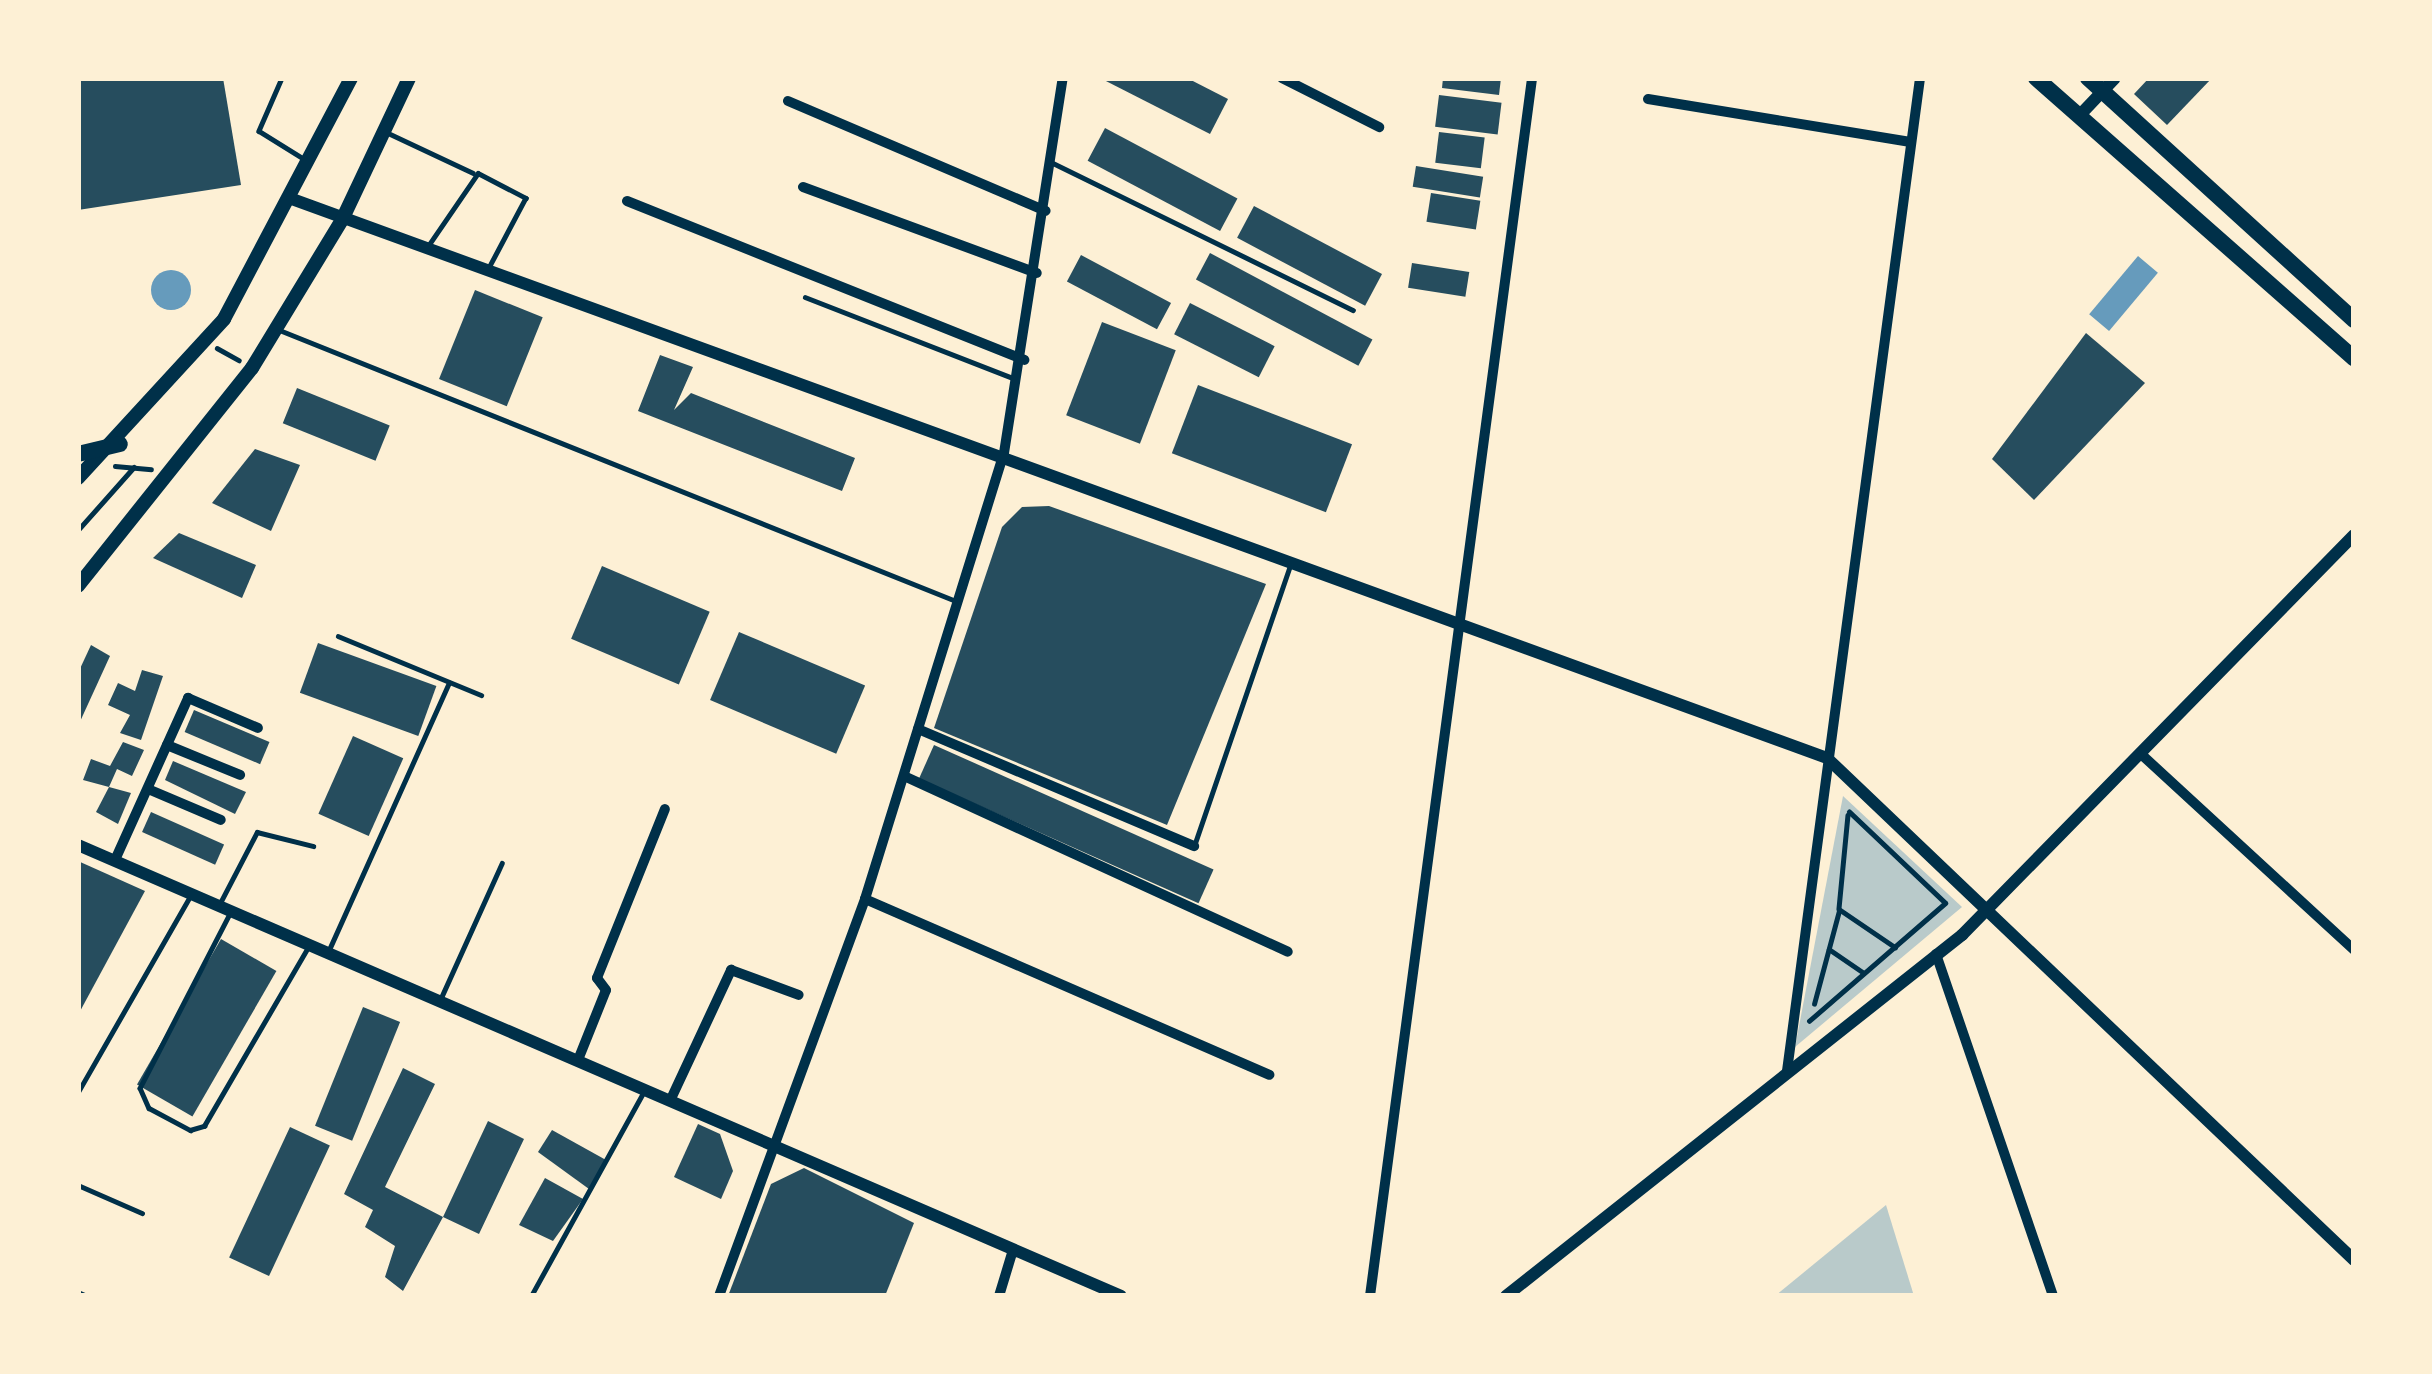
<!DOCTYPE html>
<html>
<head>
<meta charset="utf-8">
<style>
  body { margin:0 }
  #map { position:relative; width:2432px; height:1374px; overflow:hidden; background:#fdf0d5; font-family:Overpass,sans-serif }
  div>[style] { position:absolute }
  .green>* { inset:0; background:#b9caca }
  .water>* { inset:0; background:#669bbc; transform-origin:0 0 }
  .round { border-radius:50% }
  .building>* { inset:0; background:#264d5e; transform-origin:0 0 }
  .path>* { height:4.5px; margin:-2.25px; padding:0 2.25px; transform-origin:2.25px; border-radius:2.25px; background:#003049 }
  .service>* { height:4.5px; margin:-2.25px; padding:0 2.25px; transform-origin:2.25px; border-radius:2.25px; background:#003049 }
  .minor>* { height:10px; margin:-5px; padding:0 5px; transform-origin:5px; border-radius:5px; background:#003049 }
  .tertiary>* { height:12px; margin:-6px; padding:0 6px; transform-origin:6px; border-radius:6px; background:#003049 }
  .secondary>* { height:14px; margin:-7px; padding:0 7px; transform-origin:7px; border-radius:7px; background:#003049 }
  .primary>* { height:16px; margin:-8px; padding:0 8px; transform-origin:8px; border-radius:8px; background:#003049 }
  span { translate:-50% -50%; white-space:nowrap; text-align:center; line-height:1.15; -webkit-text-stroke:9px #fdf0d5; paint-order:stroke }
  .frame { position:absolute; inset:0; border:81px solid #fdf0d5; pointer-events:none }
</style>
</head>
<body>
<div id="map">
  <div class="green">
    <i style="clip-path:polygon(1843px 796px,1962px 907px,1795px 1047px)"></i>
    <i style="clip-path:polygon(1886px 1205px,1914px 1296px,1775px 1296px)"></i>
  </div>
  <div class="water">
    <i style="left:2138px;top:256px;width:26px;height:76px;rotate:40deg"></i>
    <i class="round" style="left:151px;top:270px;width:40px;height:40px"></i>
  </div>
  <div class="building">
    <i style="clip-path:polygon(78px 78px,223px 78px,241px 185px,78px 210px)"></i>
    <i style="clip-path:polygon(1100px 78px,1187px 78px,1228px 99px,1210px 134px)"></i>
    <i style="clip-path:polygon(1443px 78px,1501px 78px,1499px 95px,1442px 88px)"></i>
    <i style="clip-path:polygon(2149px 78px,2212px 78px,2167px 125px,2134px 94px)"></i>
    <i style="left:1439px;top:95px;width:63px;height:32px;rotate:7deg"></i>
    <i style="left:1105px;top:128px;width:150px;height:37px;rotate:28deg"></i>
    <i style="left:1439px;top:132px;width:46px;height:31px;rotate:7deg"></i>
    <i style="left:1416px;top:166px;width:68px;height:21px;rotate:9deg"></i>
    <i style="left:1431px;top:193px;width:50px;height:29px;rotate:9deg"></i>
    <i style="left:1254px;top:206px;width:145px;height:36px;rotate:28deg"></i>
    <i style="left:1210px;top:253px;width:184px;height:30px;rotate:28deg"></i>
    <i style="left:1081px;top:255px;width:102px;height:30px;rotate:28deg"></i>
    <i style="left:1412px;top:263px;width:58px;height:25px;rotate:9deg"></i>
    <i style="left:475px;top:290px;width:73px;height:96px;rotate:22deg"></i>
    <i style="left:1190px;top:303px;width:95px;height:35px;rotate:27deg"></i>
    <i style="left:1102px;top:322px;width:79px;height:100px;rotate:21deg"></i>
    <i style="clip-path:polygon(2086px 333px,2145px 383px,2034px 500px,1992px 459px)"></i>
    <i style="clip-path:polygon(660px 355px,693px 367px,674px 410px,691px 393px,855px 458px,842px 491px,638px 411px)"></i>
    <i style="left:1198px;top:385px;width:165px;height:73px;rotate:21deg"></i>
    <i style="left:297px;top:388px;width:100px;height:38px;rotate:22deg"></i>
    <i style="clip-path:polygon(255px 449px,300px 465px,271px 531px,212px 503px)"></i>
    <i style="clip-path:polygon(1049px 506px,1266px 584px,1167px 825px,934px 728px,1002px 527px,1022px 507px)"></i>
    <i style="clip-path:polygon(179px 533px,256px 565px,242px 598px,153px 558px)"></i>
    <i style="left:602px;top:566px;width:117px;height:79px;rotate:23deg"></i>
    <i style="left:739px;top:632px;width:137px;height:74px;rotate:23deg"></i>
    <i style="left:318px;top:643px;width:126px;height:53px;rotate:20deg"></i>
    <i style="clip-path:polygon(91px 645px,110px 656px,78px 726px,78px 673px)"></i>
    <i style="clip-path:polygon(142px 670px,163px 676px,141px 740px,120px 733px,130px 715px,108px 705px,118px 683px,135px 691px)"></i>
    <i style="left:194px;top:710px;width:82px;height:24px;rotate:23deg"></i>
    <i style="left:353px;top:736px;width:55px;height:85px;rotate:24deg"></i>
    <i style="clip-path:polygon(123px 742px,144px 750px,132px 776px,117px 769px,109px 787px,83px 780px,91px 759px,110px 766px)"></i>
    <i style="left:934px;top:745px;width:306px;height:37px;rotate:24deg"></i>
    <i style="clip-path:polygon(173px 761px,246px 792px,235px 814px,165px 780px)"></i>
    <i style="clip-path:polygon(109px 787px,131px 793px,118px 824px,96px 812px)"></i>
    <i style="left:151px;top:812px;width:80px;height:22px;rotate:24deg"></i>
    <i style="clip-path:polygon(78px 861px,145px 891px,78px 1015px)"></i>
    <i style="left:221px;top:939px;width:64px;height:168px;rotate:30deg"></i>
    <i style="left:363px;top:1007px;width:40px;height:128px;rotate:22deg"></i>
    <i style="clip-path:polygon(403px 1068px,435px 1084px,385px 1187px,443px 1217px,488px 1121px,524px 1139px,479px 1234px,443px 1217px,403px 1291px,385px 1277px,395px 1246px,365px 1227px,373px 1210px,344px 1194px)"></i>
    <i style="clip-path:polygon(698px 1124px,720px 1134px,733px 1171px,721px 1199px,674px 1177px)"></i>
    <i style="left:290px;top:1127px;width:44px;height:144px;rotate:25deg"></i>
    <i style="clip-path:polygon(552px 1130px,606px 1160px,589px 1189px,538px 1152px)"></i>
    <i style="clip-path:polygon(804px 1168px,914px 1223px,885px 1296px,728px 1296px,771px 1184px)"></i>
    <i style="clip-path:polygon(545px 1178px,583px 1199px,553px 1241px,519px 1225px)"></i>
  </div>
  <div class="path">
    <i style="left:217px;top:348px;width:25px;rotate:29deg"></i>
    <i style="left:115px;top:466px;width:36px;rotate:5deg"></i>
    <i style="left:78px;top:530px;width:84px;rotate:-48.4deg"></i>
    <i style="left:1848px;top:815px;width:94px;rotate:95.5deg"></i>
    <i style="left:1839px;top:909px;width:68px;rotate:34.2deg"></i>
    <i style="left:1829px;top:949px;width:42px;rotate:34.4deg"></i>
    <i style="left:1814px;top:1004px;width:96px;rotate:-75deg"></i>
    <i style="left:1809px;top:1021px;width:180px;rotate:-40.9deg"></i>
    <i style="left:1945px;top:903px;width:132px;rotate:-136.5deg"></i>
    <i style="left:78px;top:1292px;width:10px;rotate:24deg"></i>
  </div>
  <div class="service">
    <i style="left:282px;top:78px;width:58px;rotate:113.5deg"></i>
    <i style="left:259px;top:131px;width:53px;rotate:31.9deg"></i>
    <i style="left:386px;top:132px;width:96px;rotate:25.2deg"></i>
    <i style="left:1053px;top:163px;width:334px;rotate:26.1deg"></i>
    <i style="left:428px;top:246px;width:88px;rotate:-55.6deg"></i>
    <i style="left:478px;top:173px;width:54px;rotate:27.5deg"></i>
    <i style="left:526px;top:198px;width:77px;rotate:117.9deg"></i>
    <i style="left:805px;top:297px;width:223px;rotate:21.3deg"></i>
    <i style="left:277px;top:329px;width:731px;rotate:21.83deg"></i>
    <i style="left:338px;top:636px;width:155px;rotate:22.4deg"></i>
    <i style="left:1194px;top:846px;width:299px;rotate:-71.1deg"></i>
    <i style="left:219px;top:905px;width:82px;rotate:-62.5deg"></i>
    <i style="left:257px;top:832px;width:58px;rotate:14deg"></i>
    <i style="left:231px;top:912px;width:198px;rotate:117.3deg"></i>
    <i style="left:140px;top:1088px;width:22px;rotate:66deg"></i>
    <i style="left:149px;top:1108px;width:47px;rotate:28.2deg"></i>
    <i style="left:190px;top:1130px;width:15px;rotate:-16deg"></i>
    <i style="left:204px;top:1126px;width:205px;rotate:-59.8deg"></i>
    <i style="left:328px;top:952px;width:295px;rotate:-65.8deg"></i>
    <i style="left:440px;top:1000px;width:150px;rotate:-65.7deg"></i>
    <i style="left:78px;top:1092px;width:224px;rotate:-60.2deg"></i>
    <i style="left:78px;top:1185px;width:70px;rotate:23.6deg"></i>
    <i style="left:531px;top:1296px;width:230px;rotate:-61.1deg"></i>
  </div>
  <div class="minor">
    <i style="left:1282px;top:78px;width:109px;rotate:26.8deg"></i>
    <i style="left:1648px;top:99px;width:266px;rotate:9.3deg"></i>
    <i style="left:788px;top:101px;width:280px;rotate:23.1deg"></i>
    <i style="left:803px;top:187px;width:249px;rotate:20.2deg"></i>
    <i style="left:627px;top:201px;width:428px;rotate:21.8deg"></i>
    <i style="left:918px;top:729px;width:300px;rotate:23deg"></i>
    <i style="left:167px;top:745px;width:79px;rotate:22.3deg"></i>
    <i style="left:2142px;top:755px;width:288px;rotate:42.6deg"></i>
    <i style="left:904px;top:776px;width:422px;rotate:24.6deg"></i>
    <i style="left:148px;top:789px;width:79px;rotate:23deg"></i>
    <i style="left:115px;top:860px;width:178px;rotate:-65.7deg"></i>
    <i style="left:188px;top:698px;width:76px;rotate:23.2deg"></i>
    <i style="left:865px;top:899px;width:441px;rotate:23.5deg"></i>
    <i style="left:1936px;top:954px;width:361px;rotate:71.1deg"></i>
    <i style="left:578px;top:1060px;width:75px;rotate:-68.2deg"></i>
    <i style="left:606px;top:990px;width:15px;rotate:-127deg"></i>
    <i style="left:597px;top:978px;width:182px;rotate:-68.1deg"></i>
    <i style="left:1787px;top:1071px;width:1002px;rotate:-82.37deg"></i>
    <i style="left:670px;top:1101px;width:145px;rotate:-65deg"></i>
    <i style="left:731px;top:970px;width:72px;rotate:20.2deg"></i>
    <i style="left:719px;top:1296px;width:423px;rotate:-69.8deg"></i>
    <i style="left:865px;top:899px;width:467px;rotate:-72.7deg"></i>
    <i style="left:1004px;top:453px;width:380px;rotate:-81.1deg"></i>
    <i style="left:999px;top:1296px;width:48px;rotate:-73.1deg"></i>
    <i style="left:1370px;top:1296px;width:1229px;rotate:-82.42deg"></i>
  </div>
  <div class="tertiary">
    <i style="left:2079px;top:116px;width:52px;rotate:-46.5deg"></i>
    <i style="left:292px;top:199px;width:1634px;rotate:20.01deg"></i>
    <i style="left:1827px;top:758px;width:728px;rotate:43.61deg"></i>
    <i style="left:78px;top:845px;width:1136px;rotate:23.38deg"></i>
    <i style="left:1506px;top:1296px;width:582px;rotate:-38.37deg"></i>
    <i style="left:1962px;top:935px;width:560px;rotate:-45.58deg"></i>
  </div>
  <div class="secondary">
    <i style="left:78px;top:478px;width:216px;rotate:-47.4deg"></i>
    <i style="left:224px;top:319px;width:272px;rotate:-62.2deg"></i>
    <i style="left:78px;top:586px;width:279px;rotate:-51.4deg"></i>
    <i style="left:252px;top:368px;width:173px;rotate:-58.7deg"></i>
    <i style="left:342px;top:220px;width:157px;rotate:-64.7deg"></i>
  </div>
  <div class="primary">
    <i style="left:2036px;top:78px;width:424px;rotate:41.4deg"></i>
    <i style="left:2088px;top:78px;width:360px;rotate:42.3deg"></i>
    <i style="left:78px;top:454px;width:43px;rotate:-13.4deg"></i>
  </div>
  <div class="frame"></div>
</div>
</body>
</html>
